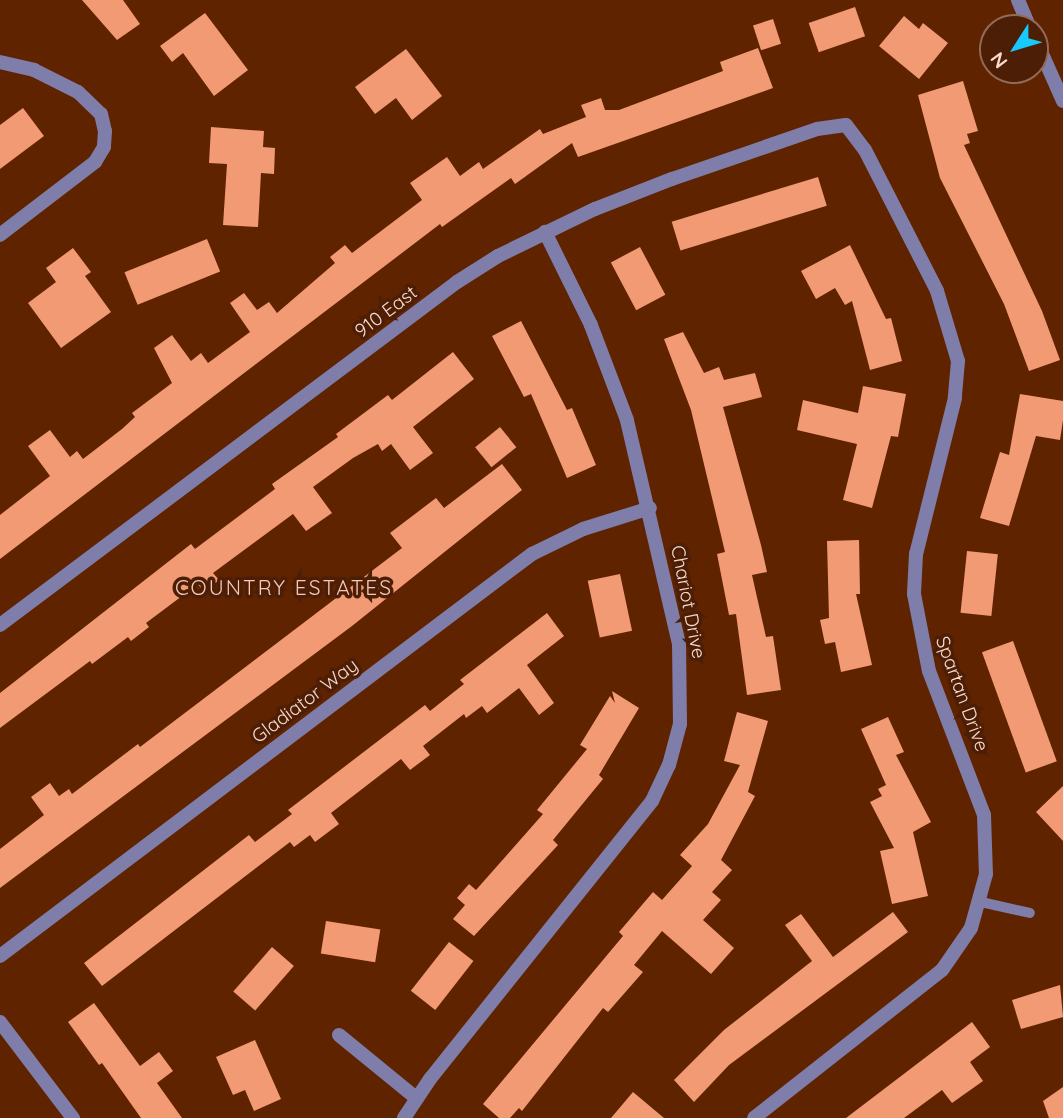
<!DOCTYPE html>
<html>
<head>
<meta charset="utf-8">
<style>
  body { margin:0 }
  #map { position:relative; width:1063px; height:1118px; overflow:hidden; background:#602300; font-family:Quicksand,sans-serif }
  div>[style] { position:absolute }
  .building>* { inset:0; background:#f29a73; transform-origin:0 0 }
  .service>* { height:10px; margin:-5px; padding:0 5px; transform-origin:5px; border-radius:5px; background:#7f7eab }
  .minor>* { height:14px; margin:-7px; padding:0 7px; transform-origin:7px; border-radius:7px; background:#7f7eab }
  span { translate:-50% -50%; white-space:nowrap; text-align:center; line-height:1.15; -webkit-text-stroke:7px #4d1e06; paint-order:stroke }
  .street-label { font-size:19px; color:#fadbcd }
  .neighbourhood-label { font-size:21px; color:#f6c8b5; letter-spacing:2px }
  .north { position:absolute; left:979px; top:14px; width:70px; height:70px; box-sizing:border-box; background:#4d1e06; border:2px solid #926a56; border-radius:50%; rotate:233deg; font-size:19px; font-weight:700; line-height:28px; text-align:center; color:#fadbcd }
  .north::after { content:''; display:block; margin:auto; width:24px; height:32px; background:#18cafc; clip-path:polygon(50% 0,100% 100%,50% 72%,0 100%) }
</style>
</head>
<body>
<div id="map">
  <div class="building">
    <i style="clip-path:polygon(82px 0,123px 0,140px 24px,117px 40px)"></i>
    <i style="left:855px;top:7px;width:31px;height:49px;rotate:71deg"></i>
    <i style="clip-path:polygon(205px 13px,248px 70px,214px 96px,183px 53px,172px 62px,160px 46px)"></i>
    <i style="clip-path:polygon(904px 16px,919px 29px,923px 23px,948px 43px,919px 79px,879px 46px)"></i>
    <i style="left:773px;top:19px;width:26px;height:21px;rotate:72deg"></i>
    <i style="clip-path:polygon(758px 48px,773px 88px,578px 157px,572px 143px,515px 184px,511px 178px,442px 227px,440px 224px,0 559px,0 515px,50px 476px,28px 446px,50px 430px,70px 457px,77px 451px,83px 459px,122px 429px,135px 417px,132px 413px,172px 383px,154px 348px,172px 335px,191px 361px,201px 353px,208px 363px,250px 332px,230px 303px,244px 293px,257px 310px,269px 302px,277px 313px,335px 263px,330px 257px,345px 245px,352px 253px,422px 200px,410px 183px,447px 157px,460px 176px,479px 162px,483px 169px,540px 129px,543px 134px,586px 117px,581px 105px,601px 98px,605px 110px,619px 110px,723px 71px,720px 62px)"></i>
    <i style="clip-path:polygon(406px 49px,442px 96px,412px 120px,396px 98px,375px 114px,355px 87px)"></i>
    <i style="clip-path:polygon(963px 81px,978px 131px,967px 134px,970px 143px,964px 145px,1042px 311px,1060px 360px,1029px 371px,1004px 304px,940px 178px,918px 95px)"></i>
    <i style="clip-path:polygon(23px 108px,44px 136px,0 169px,0 125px)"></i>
    <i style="clip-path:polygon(211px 127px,264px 131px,263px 147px,275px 148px,274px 174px,261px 173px,258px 227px,223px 225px,227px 164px,209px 163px)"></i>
    <i style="left:818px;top:177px;width:30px;height:153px;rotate:73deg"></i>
    <i style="left:207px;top:239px;width:35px;height:89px;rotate:68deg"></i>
    <i style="clip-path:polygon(850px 245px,886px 319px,891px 318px,902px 361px,870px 370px,852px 301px,845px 305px,835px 288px,816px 299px,801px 271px)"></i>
    <i style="left:640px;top:247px;width:54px;height:33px;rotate:62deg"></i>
    <i style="clip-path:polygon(73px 248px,91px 272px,85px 276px,111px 312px,61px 348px,28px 303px,56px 282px,46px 268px)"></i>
    <i style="clip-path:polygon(521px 321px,567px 410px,572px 408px,596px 465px,567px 478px,531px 394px,524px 397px,492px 336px)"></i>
    <i style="clip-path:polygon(683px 332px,704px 373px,719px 367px,724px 380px,755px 373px,762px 397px,723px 407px,761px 545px,767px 572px,752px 575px,766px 637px,773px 636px,781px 690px,747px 695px,736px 614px,729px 615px,717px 554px,725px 552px,691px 410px,664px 339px)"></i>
    <i style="clip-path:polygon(453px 352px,474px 379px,413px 427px,433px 453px,410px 470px,391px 444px,382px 451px,378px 444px,353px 458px,313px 487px,332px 513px,306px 531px,293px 514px,213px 573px,219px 580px,204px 592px,198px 584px,146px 623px,149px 627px,131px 641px,128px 637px,92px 664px,90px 661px,0 728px,0 693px,191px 544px,195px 549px,275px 489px,272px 484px,338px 437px,336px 434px,388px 395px,392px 400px)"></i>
    <i style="clip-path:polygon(863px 386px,906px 394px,898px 437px,891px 436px,872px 508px,843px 500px,857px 444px,797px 430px,803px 400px,858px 413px)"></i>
    <i style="clip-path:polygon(1020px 394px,1063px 401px,1063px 420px,1060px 440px,1036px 436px,1009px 526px,980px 518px,1000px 452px,1009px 455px)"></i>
    <i style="left:500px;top:427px;width:26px;height:32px;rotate:51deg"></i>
    <i style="clip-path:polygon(502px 464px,522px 490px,352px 626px,0 888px,0 849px,44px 815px,31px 797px,50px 783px,59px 796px,69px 789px,72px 794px,138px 744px,140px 747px,402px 548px,390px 533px,436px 498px,444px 508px)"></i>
    <i style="clip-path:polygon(859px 540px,860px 594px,856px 594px,872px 665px,841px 672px,835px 642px,825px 644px,820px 620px,829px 618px,827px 541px)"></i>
    <i style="left:967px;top:551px;width:31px;height:62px;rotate:6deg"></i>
    <i style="left:620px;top:574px;width:58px;height:33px;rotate:78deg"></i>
    <i style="clip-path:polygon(547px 613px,564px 636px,527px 665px,554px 703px,539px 715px,519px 688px,487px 713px,482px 706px,466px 718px,464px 714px,423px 746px,430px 755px,410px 770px,401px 759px,331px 813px,339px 824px,315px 842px,310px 835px,294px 847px,290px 842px,102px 986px,84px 963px,249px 835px,255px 842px,292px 814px,288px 810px,425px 705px,430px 711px,464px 684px,460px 680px)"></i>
    <i style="left:1013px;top:641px;width:128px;height:33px;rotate:70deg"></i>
    <i style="clip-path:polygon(612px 691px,639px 708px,599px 775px,603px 779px,553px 840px,558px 845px,474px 936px,453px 919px,465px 905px,457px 898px,469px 884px,476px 890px,543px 814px,537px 810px,587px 749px,580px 745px,610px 696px,615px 703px)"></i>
    <i style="clip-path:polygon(737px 712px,768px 721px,748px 792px,755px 796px,721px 860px,732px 870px,712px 892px,721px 900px,703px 920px,734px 948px,711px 974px,662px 931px,634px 965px,643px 972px,608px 1012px,603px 1008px,522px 1111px,519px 1108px,510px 1118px,499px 1118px,483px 1104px,623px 936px,619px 932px,653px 892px,662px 900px,692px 866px,680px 855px,708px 824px,740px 765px,724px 761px)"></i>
    <i style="clip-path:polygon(888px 717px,904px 752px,896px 755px,931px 822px,913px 832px,928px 896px,892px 904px,880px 851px,894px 848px,870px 802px,882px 796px,878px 789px,886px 785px,861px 729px)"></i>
    <i style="clip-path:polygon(1063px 786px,1063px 841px,1036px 812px)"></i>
    <i style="clip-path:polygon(893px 912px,908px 932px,729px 1065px,694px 1102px,674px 1080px,724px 1030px,812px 961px,785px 925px,801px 914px,833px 957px)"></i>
    <i style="left:326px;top:921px;width:55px;height:33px;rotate:9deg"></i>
    <i style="left:449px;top:942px;width:31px;height:62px;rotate:38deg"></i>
    <i style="left:272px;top:947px;width:29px;height:59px;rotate:41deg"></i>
    <i style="clip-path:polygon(1060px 985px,1063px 1017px,1021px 1029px,1012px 1000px)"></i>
    <i style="clip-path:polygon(94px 1003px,140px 1066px,159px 1052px,173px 1071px,157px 1083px,182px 1118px,141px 1118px,102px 1063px,99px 1065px,68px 1022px)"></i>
    <i style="clip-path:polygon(972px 1022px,990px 1047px,970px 1062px,983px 1081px,952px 1103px,942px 1090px,904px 1118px,846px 1118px)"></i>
    <i style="clip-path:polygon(255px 1040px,281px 1099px,254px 1111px,245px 1090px,233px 1095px,216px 1057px)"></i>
    <i style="clip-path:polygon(1063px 1087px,1063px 1118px,1049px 1118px,1043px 1101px)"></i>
    <i style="clip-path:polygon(633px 1092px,664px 1118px,611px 1118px)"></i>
  </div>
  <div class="service">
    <i style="left:981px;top:902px;width:50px;rotate:12.7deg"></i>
  </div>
  <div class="minor">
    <i style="left:1018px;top:0;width:30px;rotate:67deg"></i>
    <i style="left:1035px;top:38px;width:69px;rotate:66deg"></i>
    <i style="left:0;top:62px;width:35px;rotate:13deg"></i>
    <i style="left:34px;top:70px;width:49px;rotate:26.6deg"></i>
    <i style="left:78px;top:92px;width:32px;rotate:44deg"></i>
    <i style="left:101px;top:114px;width:17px;rotate:77deg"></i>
    <i style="left:105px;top:131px;width:16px;rotate:94deg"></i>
    <i style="left:104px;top:147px;width:17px;rotate:121deg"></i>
    <i style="left:95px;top:162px;width:120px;rotate:142.5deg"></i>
    <i style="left:0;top:625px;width:571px;rotate:-36.89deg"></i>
    <i style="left:457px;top:282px;width:49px;rotate:-32.4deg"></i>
    <i style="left:498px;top:256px;width:108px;rotate:-25.9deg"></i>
    <i style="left:595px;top:209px;width:83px;rotate:-21.3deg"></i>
    <i style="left:672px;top:179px;width:153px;rotate:-19deg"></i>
    <i style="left:817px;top:129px;width:29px;rotate:-8deg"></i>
    <i style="left:846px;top:125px;width:31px;rotate:53deg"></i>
    <i style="left:865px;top:150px;width:158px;rotate:62.9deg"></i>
    <i style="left:937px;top:291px;width:73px;rotate:73.3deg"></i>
    <i style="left:958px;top:361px;width:37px;rotate:95deg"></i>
    <i style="left:955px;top:398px;width:161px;rotate:104deg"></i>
    <i style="left:916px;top:554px;width:40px;rotate:92.9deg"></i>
    <i style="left:914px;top:594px;width:78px;rotate:79deg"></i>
    <i style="left:929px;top:671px;width:154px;rotate:69.1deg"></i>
    <i style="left:984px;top:815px;width:59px;rotate:88.1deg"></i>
    <i style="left:986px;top:874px;width:56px;rotate:105.5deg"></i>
    <i style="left:971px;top:928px;width:51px;rotate:124.6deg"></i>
    <i style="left:942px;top:970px;width:239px;rotate:141.8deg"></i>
    <i style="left:0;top:956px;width:667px;rotate:-37.08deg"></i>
    <i style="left:532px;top:554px;width:57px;rotate:-26.1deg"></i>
    <i style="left:583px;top:529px;width:70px;rotate:-17.4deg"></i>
    <i style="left:0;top:1022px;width:121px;rotate:52.8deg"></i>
    <i style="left:339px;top:1035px;width:99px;rotate:39.3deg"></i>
    <i style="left:404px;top:1118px;width:47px;rotate:-56.3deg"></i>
    <i style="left:430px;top:1079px;width:356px;rotate:-51.4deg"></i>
    <i style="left:652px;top:801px;width:40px;rotate:-65deg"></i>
    <i style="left:669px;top:765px;width:42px;rotate:-75deg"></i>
    <i style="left:680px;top:724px;width:80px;rotate:-90.7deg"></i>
    <i style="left:679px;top:644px;width:230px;rotate:-103.1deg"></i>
    <i style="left:627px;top:420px;width:102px;rotate:-110.8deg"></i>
    <i style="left:591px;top:325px;width:104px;rotate:-116.3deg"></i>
  </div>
  <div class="street-label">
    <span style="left:386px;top:312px;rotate:-37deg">910 East</span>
    <span style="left:688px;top:602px;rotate:79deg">Chariot Drive</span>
    <span style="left:962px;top:694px;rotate:70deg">Spartan Drive</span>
    <span style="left:305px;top:701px;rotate:-37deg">Gladiator Way</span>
  </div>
  <div class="neighbourhood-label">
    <span style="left:284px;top:587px">COUNTRY ESTATES</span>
  </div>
  <div class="north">N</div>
</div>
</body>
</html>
